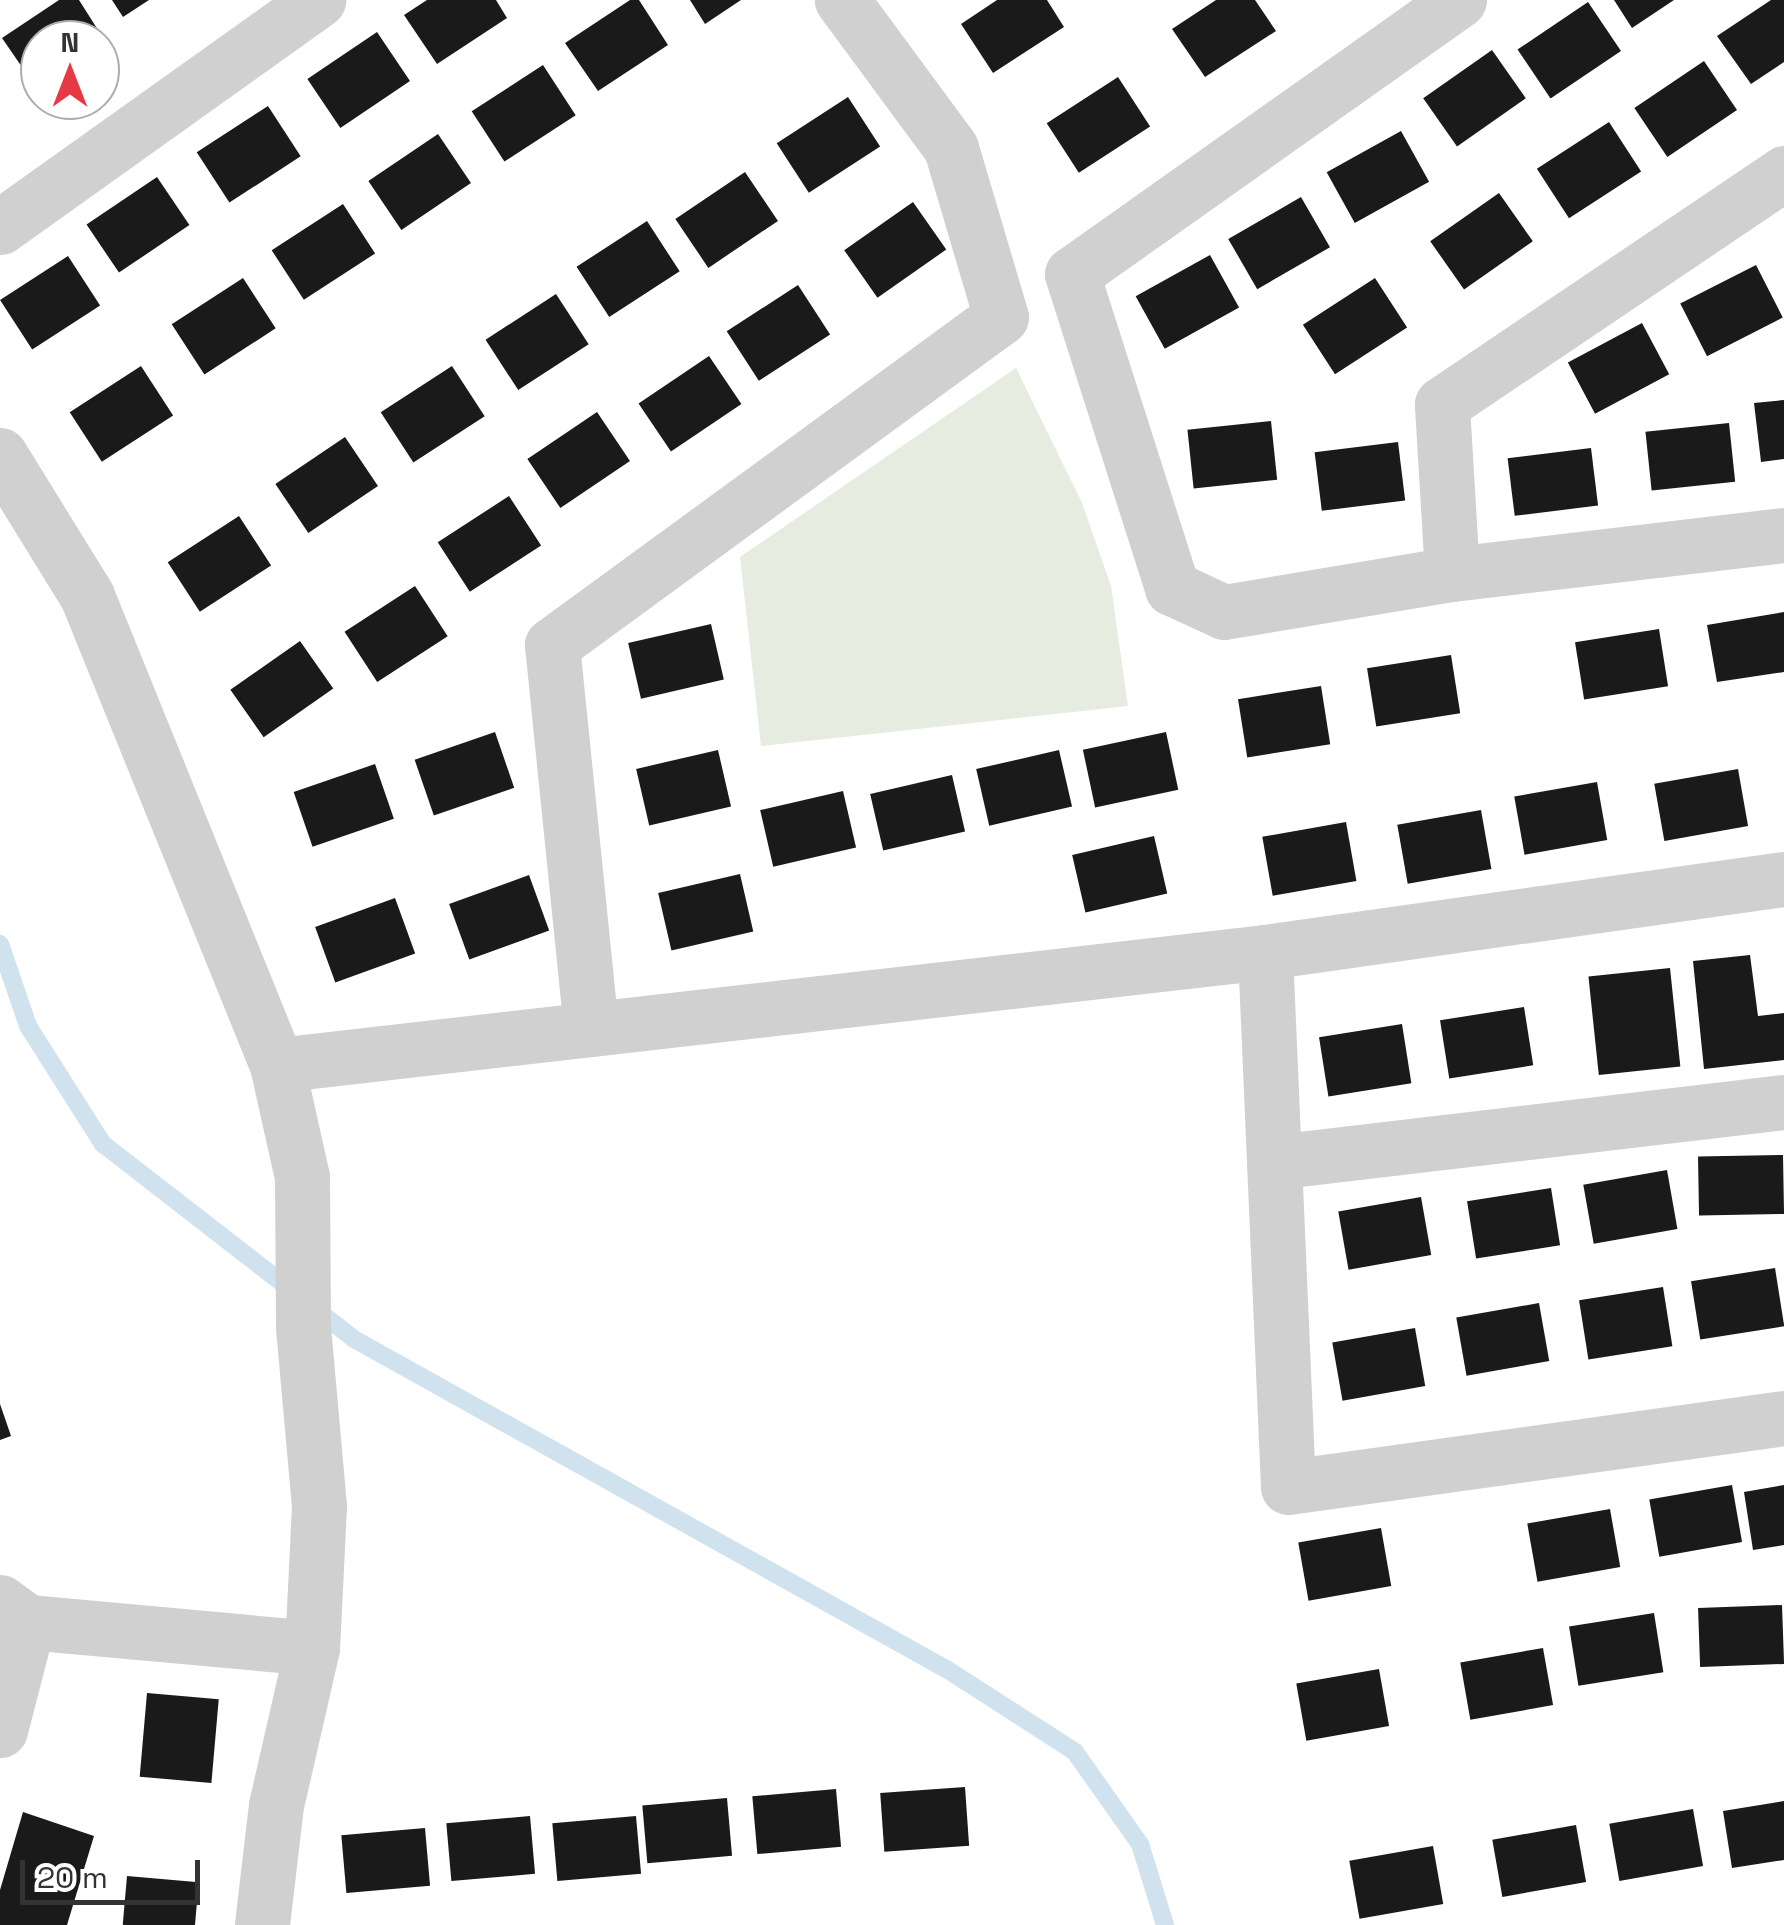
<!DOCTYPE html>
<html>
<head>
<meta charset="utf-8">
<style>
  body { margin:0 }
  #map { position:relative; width:1784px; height:1925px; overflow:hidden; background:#fff; font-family:"Space Grotesk",sans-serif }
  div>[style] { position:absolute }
  .green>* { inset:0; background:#e6ecdf }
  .stream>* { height:18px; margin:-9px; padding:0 9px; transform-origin:9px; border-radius:9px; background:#cfe2ee }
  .building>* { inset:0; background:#1a1a1a; transform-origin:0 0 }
  .minor>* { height:55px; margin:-27.5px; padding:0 27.5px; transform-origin:27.5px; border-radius:27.5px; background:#d0d0d0 }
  span { translate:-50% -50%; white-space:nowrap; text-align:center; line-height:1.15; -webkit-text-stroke:10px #fff; paint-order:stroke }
  .north { position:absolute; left:20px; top:20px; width:100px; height:100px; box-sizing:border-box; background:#fff; border:2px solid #adadad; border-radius:50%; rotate:0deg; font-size:28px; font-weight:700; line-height:40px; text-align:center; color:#333 }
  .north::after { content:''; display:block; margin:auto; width:35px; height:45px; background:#e63946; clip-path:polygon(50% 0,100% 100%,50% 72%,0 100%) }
  .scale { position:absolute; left:20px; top:1860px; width:180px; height:45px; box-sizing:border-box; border:5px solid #333; border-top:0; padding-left:12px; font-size:30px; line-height:35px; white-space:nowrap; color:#333; -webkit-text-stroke:8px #fff; paint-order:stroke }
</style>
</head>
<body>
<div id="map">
  <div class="green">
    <i style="clip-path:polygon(1016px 368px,1082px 503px,1111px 586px,1128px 706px,761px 746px,740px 557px)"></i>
  </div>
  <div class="stream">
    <i style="left:0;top:944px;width:87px;rotate:71.1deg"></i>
    <i style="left:28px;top:1026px;width:140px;rotate:57.6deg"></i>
    <i style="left:103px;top:1144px;width:238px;rotate:37.8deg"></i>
    <i style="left:312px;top:1306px;width:53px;rotate:38.2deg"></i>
    <i style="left:354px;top:1339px;width:680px;rotate:29.13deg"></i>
    <i style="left:948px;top:1670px;width:151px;rotate:32.8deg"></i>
    <i style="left:1075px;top:1752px;width:113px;rotate:54.8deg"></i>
    <i style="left:1140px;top:1844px;width:85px;rotate:72.8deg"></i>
  </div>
  <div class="building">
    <i style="clip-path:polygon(59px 0,79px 0,105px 41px,40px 40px,35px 86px,2px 38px)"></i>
    <i style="clip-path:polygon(112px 0,149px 0,123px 17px)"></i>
    <i style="clip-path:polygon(427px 0,496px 0,507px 18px,437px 64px,404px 15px)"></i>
    <i style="clip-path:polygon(630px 0,639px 0,668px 45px,598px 91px,565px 43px)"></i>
    <i style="clip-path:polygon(690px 0,741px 0,705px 24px)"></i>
    <i style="clip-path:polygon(997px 0,1047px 0,1064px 27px,993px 73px,961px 24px)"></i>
    <i style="clip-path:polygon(1216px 0,1255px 0,1276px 31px,1205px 77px,1172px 29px)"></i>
    <i style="clip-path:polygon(1614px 0,1674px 0,1632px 28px)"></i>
    <i style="clip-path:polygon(1771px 0,1784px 0,1784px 62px,1751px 84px,1717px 36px)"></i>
    <i style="left:1588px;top:2px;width:59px;height:85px;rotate:56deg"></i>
    <i style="left:377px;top:32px;width:59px;height:84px;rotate:56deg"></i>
    <i style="left:1492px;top:50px;width:59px;height:84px;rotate:55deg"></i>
    <i style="left:1704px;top:61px;width:59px;height:84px;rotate:56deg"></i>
    <i style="left:543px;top:65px;width:60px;height:85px;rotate:57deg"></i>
    <i style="left:1118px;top:77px;width:59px;height:85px;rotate:57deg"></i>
    <i style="left:848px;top:97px;width:59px;height:85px;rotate:57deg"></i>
    <i style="left:268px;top:106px;width:60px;height:85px;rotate:57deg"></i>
    <i style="left:1609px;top:122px;width:59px;height:86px;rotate:57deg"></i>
    <i style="left:1401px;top:131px;width:58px;height:85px;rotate:61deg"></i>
    <i style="left:438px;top:134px;width:59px;height:84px;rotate:56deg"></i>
    <i style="left:745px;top:172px;width:59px;height:84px;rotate:56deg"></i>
    <i style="left:157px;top:177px;width:58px;height:85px;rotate:56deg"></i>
    <i style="left:1499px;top:193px;width:59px;height:84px;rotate:55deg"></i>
    <i style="left:1301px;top:197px;width:58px;height:84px;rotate:60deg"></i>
    <i style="left:913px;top:202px;width:58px;height:84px;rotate:55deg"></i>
    <i style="left:343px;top:204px;width:59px;height:85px;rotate:57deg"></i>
    <i style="left:647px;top:221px;width:60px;height:84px;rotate:57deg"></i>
    <i style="left:1210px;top:255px;width:60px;height:85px;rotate:61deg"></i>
    <i style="left:68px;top:256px;width:59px;height:81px;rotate:57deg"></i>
    <i style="left:1756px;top:265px;width:59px;height:85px;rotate:63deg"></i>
    <i style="left:243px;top:278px;width:60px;height:85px;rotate:57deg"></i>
    <i style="left:1375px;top:278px;width:59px;height:86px;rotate:57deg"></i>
    <i style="left:798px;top:285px;width:59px;height:85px;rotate:57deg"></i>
    <i style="left:556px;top:294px;width:60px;height:84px;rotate:57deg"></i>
    <i style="left:1642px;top:323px;width:58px;height:84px;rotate:62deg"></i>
    <i style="left:709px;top:356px;width:58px;height:85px;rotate:56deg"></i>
    <i style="left:141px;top:366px;width:59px;height:85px;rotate:57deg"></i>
    <i style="left:452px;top:366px;width:60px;height:85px;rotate:57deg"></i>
    <i style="clip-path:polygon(1784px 400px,1784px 459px,1761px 462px,1754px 403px)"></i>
    <i style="left:597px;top:412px;width:59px;height:84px;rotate:56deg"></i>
    <i style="left:1271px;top:421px;width:59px;height:84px;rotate:84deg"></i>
    <i style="left:1729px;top:423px;width:59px;height:84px;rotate:84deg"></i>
    <i style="left:345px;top:437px;width:59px;height:84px;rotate:56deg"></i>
    <i style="left:1398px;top:442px;width:59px;height:84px;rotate:83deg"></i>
    <i style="left:1591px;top:448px;width:58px;height:84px;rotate:83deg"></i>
    <i style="left:509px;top:496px;width:59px;height:85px;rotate:57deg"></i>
    <i style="left:239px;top:516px;width:59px;height:85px;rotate:57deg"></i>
    <i style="left:415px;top:586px;width:60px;height:84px;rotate:57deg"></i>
    <i style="clip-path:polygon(1784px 612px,1784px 672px,1717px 682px,1707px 625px)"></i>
    <i style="left:711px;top:624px;width:57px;height:85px;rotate:77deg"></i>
    <i style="left:1659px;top:629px;width:58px;height:85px;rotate:81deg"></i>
    <i style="left:300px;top:641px;width:58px;height:85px;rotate:55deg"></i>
    <i style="left:1451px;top:655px;width:59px;height:85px;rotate:81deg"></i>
    <i style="left:1321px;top:686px;width:59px;height:84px;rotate:81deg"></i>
    <i style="left:495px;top:732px;width:59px;height:85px;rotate:71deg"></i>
    <i style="left:1166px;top:732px;width:59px;height:85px;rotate:78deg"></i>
    <i style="left:718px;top:750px;width:58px;height:84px;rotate:77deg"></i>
    <i style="left:1059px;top:750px;width:58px;height:85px;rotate:77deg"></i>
    <i style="left:375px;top:764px;width:58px;height:86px;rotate:71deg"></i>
    <i style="left:1738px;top:769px;width:58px;height:85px;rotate:80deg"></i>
    <i style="left:952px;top:775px;width:58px;height:84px;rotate:77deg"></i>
    <i style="left:1597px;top:782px;width:59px;height:84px;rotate:80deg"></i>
    <i style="left:843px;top:791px;width:58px;height:85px;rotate:77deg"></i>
    <i style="left:1481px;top:810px;width:60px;height:85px;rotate:80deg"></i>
    <i style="left:1346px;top:822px;width:60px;height:85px;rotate:80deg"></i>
    <i style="left:1154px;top:836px;width:59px;height:84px;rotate:77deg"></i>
    <i style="left:740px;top:874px;width:59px;height:84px;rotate:77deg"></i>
    <i style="left:529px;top:875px;width:59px;height:85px;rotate:70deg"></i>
    <i style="left:395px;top:898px;width:59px;height:85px;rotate:70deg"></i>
    <i style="clip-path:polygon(1750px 955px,1758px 1016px,1784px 1013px,1784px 1060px,1704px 1069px,1693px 961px)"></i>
    <i style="left:1670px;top:968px;width:99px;height:82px;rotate:84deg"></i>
    <i style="left:1524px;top:1007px;width:59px;height:85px;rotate:81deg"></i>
    <i style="left:1402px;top:1024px;width:60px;height:84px;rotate:81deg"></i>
    <i style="left:1783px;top:1155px;width:59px;height:85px;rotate:89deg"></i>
    <i style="left:1667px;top:1170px;width:60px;height:85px;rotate:80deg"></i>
    <i style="left:1551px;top:1188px;width:58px;height:85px;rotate:81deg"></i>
    <i style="left:1421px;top:1197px;width:59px;height:84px;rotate:80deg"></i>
    <i style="left:1775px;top:1268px;width:59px;height:85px;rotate:81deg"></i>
    <i style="left:1663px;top:1287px;width:60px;height:85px;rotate:81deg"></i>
    <i style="left:1539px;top:1303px;width:59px;height:84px;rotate:80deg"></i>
    <i style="left:1415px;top:1328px;width:59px;height:84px;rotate:80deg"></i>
    <i style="clip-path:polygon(0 1404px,11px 1436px,0 1440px)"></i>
    <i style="left:1732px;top:1485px;width:58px;height:84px;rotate:80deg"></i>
    <i style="clip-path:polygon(1784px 1485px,1784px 1545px,1753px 1550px,1744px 1492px)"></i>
    <i style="left:1610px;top:1509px;width:59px;height:84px;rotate:80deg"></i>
    <i style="left:1381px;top:1528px;width:59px;height:84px;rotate:80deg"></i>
    <i style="left:1782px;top:1605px;width:59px;height:84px;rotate:88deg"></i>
    <i style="left:1654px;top:1613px;width:60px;height:86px;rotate:81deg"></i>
    <i style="left:1543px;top:1648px;width:58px;height:84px;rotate:80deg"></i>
    <i style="left:1379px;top:1669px;width:58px;height:84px;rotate:80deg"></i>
    <i style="left:147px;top:1693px;width:72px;height:84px;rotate:5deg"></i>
    <i style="left:965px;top:1787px;width:59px;height:85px;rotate:86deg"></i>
    <i style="left:836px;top:1789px;width:58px;height:84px;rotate:85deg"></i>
    <i style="left:727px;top:1798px;width:58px;height:85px;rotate:85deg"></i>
    <i style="clip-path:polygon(1784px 1801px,1784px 1860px,1732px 1868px,1723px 1811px)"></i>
    <i style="left:1693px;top:1809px;width:58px;height:85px;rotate:80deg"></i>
    <i style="clip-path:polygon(23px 1812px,94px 1836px,67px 1925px,0 1925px,0 1890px)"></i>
    <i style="left:530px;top:1816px;width:58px;height:84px;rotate:85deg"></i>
    <i style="left:636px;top:1816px;width:58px;height:84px;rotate:85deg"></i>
    <i style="left:1576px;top:1825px;width:58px;height:85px;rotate:80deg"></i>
    <i style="left:425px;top:1828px;width:58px;height:84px;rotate:85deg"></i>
    <i style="left:1433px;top:1846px;width:59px;height:85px;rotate:80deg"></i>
    <i style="left:127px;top:1876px;width:72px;height:49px;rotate:5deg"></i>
  </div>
  <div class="minor">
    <i style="left:1459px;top:0;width:474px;rotate:144.7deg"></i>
    <i style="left:1072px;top:274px;width:330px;rotate:72.3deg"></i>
    <i style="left:1172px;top:588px;width:57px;rotate:24.8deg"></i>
    <i style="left:1224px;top:612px;width:231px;rotate:-9.5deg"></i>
    <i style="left:1452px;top:574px;width:334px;rotate:-6.7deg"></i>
    <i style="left:0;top:227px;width:391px;rotate:-35.5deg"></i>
    <i style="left:0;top:455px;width:166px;rotate:58.3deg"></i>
    <i style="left:87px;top:596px;width:506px;rotate:67.95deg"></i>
    <i style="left:277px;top:1065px;width:115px;rotate:77.4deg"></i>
    <i style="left:302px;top:1177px;width:150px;rotate:89.6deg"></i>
    <i style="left:303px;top:1327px;width:180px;rotate:84.9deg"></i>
    <i style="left:319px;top:1506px;width:142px;rotate:92.8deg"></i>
    <i style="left:312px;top:1648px;width:161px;rotate:102.9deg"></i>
    <i style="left:276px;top:1805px;width:121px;rotate:96.7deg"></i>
    <i style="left:1452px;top:574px;width:170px;rotate:-93.4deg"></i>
    <i style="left:1442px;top:404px;width:413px;rotate:-34deg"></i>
    <i style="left:1265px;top:952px;width:535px;rotate:87.54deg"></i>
    <i style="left:1288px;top:1487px;width:501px;rotate:-7.92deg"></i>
    <i style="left:591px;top:1029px;width:386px;rotate:-95.8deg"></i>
    <i style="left:552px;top:645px;width:556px;rotate:-36.15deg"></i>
    <i style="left:1001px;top:317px;width:176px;rotate:-106.5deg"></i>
    <i style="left:951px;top:148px;width:184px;rotate:-126.4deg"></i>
    <i style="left:277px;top:1065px;width:994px;rotate:-6.52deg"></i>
    <i style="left:1265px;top:952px;width:524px;rotate:-8.01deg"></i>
    <i style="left:1274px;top:1162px;width:514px;rotate:-6.71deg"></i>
    <i style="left:0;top:1602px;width:34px;rotate:36deg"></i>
    <i style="left:28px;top:1622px;width:285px;rotate:5.2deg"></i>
    <i style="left:0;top:1730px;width:112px;rotate:-75.5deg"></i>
  </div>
  <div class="north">N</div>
  <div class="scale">20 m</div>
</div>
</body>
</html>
